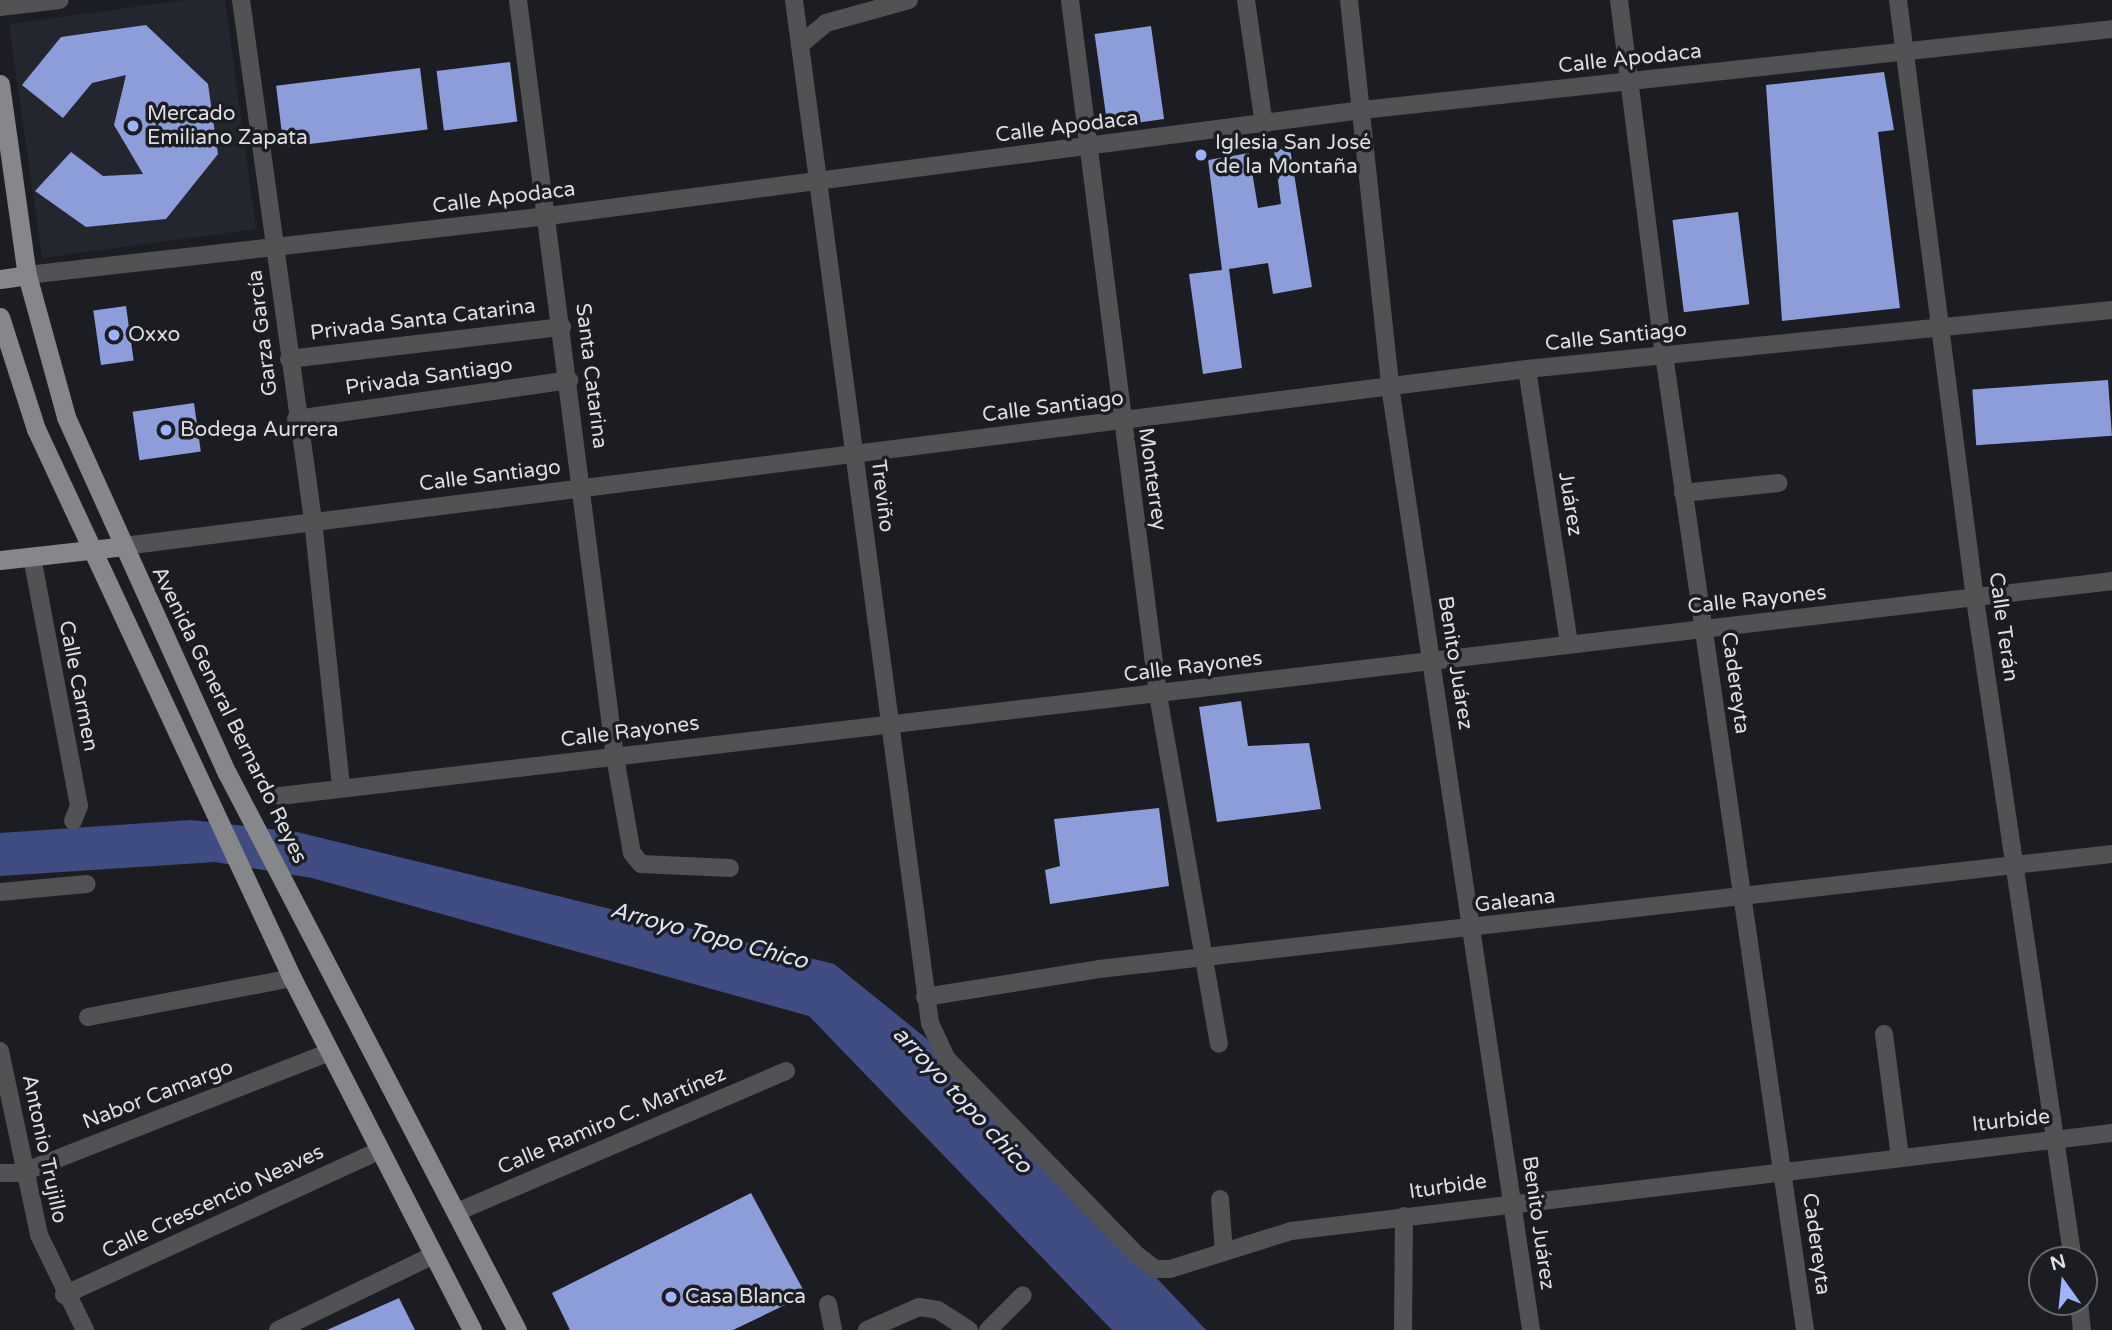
<!DOCTYPE html>
<html>
<head>
<meta charset="utf-8">
<style>
  body { margin:0 }
  #map { position:relative; width:2112px; height:1330px; overflow:hidden; background:#1c1d22; font-family:"Varela Round",sans-serif }
  div>[style] { position:absolute }
  .built>* { inset:0; background:#23262f }
  .water>* { inset:0; background:#414d82 }
  .building>* { inset:0; background:#8d9dd9; transform-origin:0 0 }
  .minor>* { height:18px; margin:-9px; padding:0 9px; transform-origin:9px; border-radius:9px; background:#515254 }
  .primary>* { height:19px; margin:-9.5px; padding:0 9.5px; transform-origin:9.5px; border-radius:9.5px; background:#85878b }
  .dots>* { width:19px; height:19px; translate:-50% -50%; box-sizing:border-box; border:4px solid #1c1d22; border-radius:50% }
  span { translate:-50% -50%; white-space:nowrap; text-align:center; line-height:1.15; -webkit-text-stroke:7px #1c1d22; paint-order:stroke }
  .street-label { font-size:21px; color:#dddee1 }
  .poi-label { font-size:21px; color:#dddee1 }
  .left { translate:0 -50%; text-align:left }
  .water-label { font-size:23px; color:#dee3f4; font-style:italic }
  .north { position:absolute; left:2028px; top:1246px; width:70px; height:70px; box-sizing:border-box; background:#1c1d22; border:2px solid #696a6e; border-radius:50%; rotate:345deg; font-size:19px; font-weight:700; line-height:28px; text-align:center; color:#dddee1 }
  .north::after { content:''; display:block; margin:auto; width:24px; height:32px; background:#9fb3fd; clip-path:polygon(50% 0,100% 100%,50% 72%,0 100%) }
</style>
</head>
<body>
<div id="map">
  <div class="built">
    <i style="clip-path:polygon(185px 0,225px 0,256px 229px,42px 258px,9px 24px)"></i>
  </div>
  <div class="water">
    <i style="clip-path:polygon(191px 820px,297px 832px,834px 964px,937px 1047px,1206px 1330px,1112px 1330px,809px 1016px,312px 878px,215px 862px,0 876px,0 833px)"></i>
  </div>
  <div class="building">
    <i style="clip-path:polygon(146px 25px,208px 84px,218px 154px,166px 219px,86px 227px,35px 191px,71px 152px,103px 176px,143px 174px,114px 125px,126px 75px,92px 83px,63px 118px,22px 85px,61px 37px)"></i>
    <i style="left:1151px;top:26px;width:94px;height:57px;rotate:82deg"></i>
    <i style="left:510px;top:62px;width:60px;height:74px;rotate:83deg"></i>
    <i style="left:420px;top:68px;width:62px;height:145px;rotate:83deg"></i>
    <i style="clip-path:polygon(1884px 72px,1894px 130px,1878px 132px,1900px 308px,1782px 321px,1766px 85px)"></i>
    <i style="clip-path:polygon(1290px 148px,1312px 287px,1273px 294px,1268px 263px,1229px 269px,1242px 368px,1203px 374px,1189px 274px,1222px 270px,1208px 160px,1249px 153px,1258px 208px,1281px 204px,1274px 150px)"></i>
    <i style="left:1738px;top:212px;width:93px;height:66px;rotate:83deg"></i>
    <i style="left:126px;top:306px;width:55px;height:33px;rotate:82deg"></i>
    <i style="left:2108px;top:380px;width:56px;height:136px;rotate:86deg"></i>
    <i style="left:194px;top:403px;width:49px;height:62px;rotate:82deg"></i>
    <i style="clip-path:polygon(1241px 701px,1248px 746px,1309px 743px,1321px 809px,1217px 822px,1199px 707px)"></i>
    <i style="clip-path:polygon(1159px 808px,1169px 886px,1050px 904px,1045px 870px,1060px 866px,1054px 819px)"></i>
    <i style="clip-path:polygon(751px 1193px,806px 1295px,733px 1330px,570px 1330px,552px 1293px)"></i>
    <i style="clip-path:polygon(399px 1298px,415px 1330px,327px 1330px)"></i>
  </div>
  <div class="minor">
    <i style="left:241px;top:0;width:525px;rotate:82.12deg"></i>
    <i style="left:313px;top:520px;width:268px;rotate:84deg"></i>
    <i style="left:518px;top:0;width:763px;rotate:82.7deg"></i>
    <i style="left:615px;top:757px;width:97px;rotate:80deg"></i>
    <i style="left:632px;top:853px;width:14px;rotate:51deg"></i>
    <i style="left:641px;top:864px;width:89px;rotate:2.6deg"></i>
    <i style="left:794px;top:0;width:1032px;rotate:82.43deg"></i>
    <i style="left:930px;top:1023px;width:38px;rotate:65deg"></i>
    <i style="left:946px;top:1058px;width:274px;rotate:45.9deg"></i>
    <i style="left:1137px;top:1255px;width:23px;rotate:38deg"></i>
    <i style="left:1155px;top:1269px;width:15px"></i>
    <i style="left:1170px;top:1269px;width:127px;rotate:-17.4deg"></i>
    <i style="left:1291px;top:1231px;width:827px;rotate:-6.81deg"></i>
    <i style="left:1070px;top:0;width:701px;rotate:82.78deg"></i>
    <i style="left:1158px;top:695px;width:354px;rotate:80.1deg"></i>
    <i style="left:1246px;top:0;width:126px;rotate:81.8deg"></i>
    <i style="left:1349px;top:0;width:388px;rotate:83.9deg"></i>
    <i style="left:1390px;top:386px;width:954px;rotate:81.5deg"></i>
    <i style="left:1619px;top:0;width:358px;rotate:82.8deg"></i>
    <i style="left:1664px;top:355px;width:985px;rotate:81.77deg"></i>
    <i style="left:1898px;top:0;width:604px;rotate:82.67deg"></i>
    <i style="left:1975px;top:599px;width:668px;rotate:81.57deg"></i>
    <i style="left:0;top:7px;width:60px;rotate:-6.7deg"></i>
    <i style="left:800px;top:45px;width:34px;rotate:-40deg"></i>
    <i style="left:826px;top:23px;width:86px;rotate:-15.5deg"></i>
    <i style="left:27px;top:275px;width:524px;rotate:-6.46deg"></i>
    <i style="left:548px;top:216px;width:821px;rotate:-7.42deg"></i>
    <i style="left:1362px;top:110px;width:754px;rotate:-6.16deg"></i>
    <i style="left:289px;top:359px;width:275px;rotate:-6.7deg"></i>
    <i style="left:1527px;top:369px;width:279px;rotate:81.3deg"></i>
    <i style="left:296px;top:419px;width:276px;rotate:-8.1deg"></i>
    <i style="left:1683px;top:493px;width:96px;rotate:-6deg"></i>
    <i style="left:124px;top:546px;width:1414px;rotate:-7.19deg"></i>
    <i style="left:1527px;top:369px;width:588px;rotate:-5.76deg"></i>
    <i style="left:32px;top:557px;width:253px;rotate:79.3deg"></i>
    <i style="left:79px;top:806px;width:16px;rotate:112deg"></i>
    <i style="left:280px;top:796px;width:1845px;rotate:-6.69deg"></i>
    <i style="left:0;top:892px;width:87px;rotate:-5.3deg"></i>
    <i style="left:925px;top:997px;width:176px;rotate:-9.1deg"></i>
    <i style="left:1099px;top:969px;width:1020px;rotate:-6.48deg"></i>
    <i style="left:88px;top:1017px;width:208px;rotate:-10.8deg"></i>
    <i style="left:1884px;top:1034px;width:124px;rotate:82.6deg"></i>
    <i style="left:0;top:1051px;width:188px;rotate:78deg"></i>
    <i style="left:39px;top:1235px;width:106px;rotate:64.2deg"></i>
    <i style="left:0;top:1173px;width:21px"></i>
    <i style="left:21px;top:1173px;width:332px;rotate:-21.4deg"></i>
    <i style="left:1220px;top:1199px;width:53px;rotate:85.7deg"></i>
    <i style="left:457px;top:1212px;width:358px;rotate:-23.2deg"></i>
    <i style="left:64px;top:1295px;width:348px;rotate:-24.6deg"></i>
    <i style="left:2079px;top:1302px;width:28px;rotate:84deg"></i>
    <i style="left:828px;top:1304px;width:26px;rotate:79deg"></i>
    <i style="left:278px;top:1330px;width:173px;rotate:-25.7deg"></i>
    <i style="left:867px;top:1330px;width:57px;rotate:-23.9deg"></i>
    <i style="left:919px;top:1307px;width:19px;rotate:9deg"></i>
    <i style="left:938px;top:1310px;width:37px;rotate:33deg"></i>
    <i style="left:988px;top:1330px;width:49px;rotate:-45deg"></i>
    <i style="left:1403px;top:1330px;width:114px;rotate:-89.5deg"></i>
  </div>
  <div class="primary">
    <i style="left:0;top:84px;width:193px;rotate:82deg"></i>
    <i style="left:27px;top:275px;width:147px;rotate:74.6deg"></i>
    <i style="left:66px;top:417px;width:391px;rotate:65.7deg"></i>
    <i style="left:227px;top:773px;width:628px;rotate:62.5deg"></i>
    <i style="left:0;top:279px;width:27px;rotate:-8deg"></i>
    <i style="left:0;top:317px;width:118px;rotate:72.2deg"></i>
    <i style="left:36px;top:429px;width:606px;rotate:65deg"></i>
    <i style="left:292px;top:978px;width:395px;rotate:62.9deg"></i>
    <i style="left:0;top:560px;width:125px;rotate:-6.4deg"></i>
  </div>
  <div class="dots">
    <i style="left:133px;top:126px;background:#9fb3fd"></i>
    <i style="left:1201px;top:155px;background:#9fb3fd"></i>
    <i style="left:114px;top:335px;background:#9fb3fd"></i>
    <i style="left:166px;top:430px;background:#9fb3fd"></i>
    <i style="left:671px;top:1297px;background:#9fb3fd"></i>
  </div>
  <div class="street-label">
    <span style="left:1630px;top:59px;rotate:-6deg">Calle Apodaca</span>
    <span style="left:1067px;top:127px;rotate:-7deg">Calle Apodaca</span>
    <span style="left:504px;top:198px;rotate:-7deg">Calle Apodaca</span>
    <span style="left:423px;top:320px;rotate:-7deg">Privada Santa Catarina</span>
    <span style="left:263px;top:333px;rotate:-97deg">Garza García</span>
    <span style="left:1616px;top:337px;rotate:-6deg">Calle Santiago</span>
    <span style="left:591px;top:376px;rotate:83deg">Santa Catarina</span>
    <span style="left:429px;top:377px;rotate:-8deg">Privada Santiago</span>
    <span style="left:1053px;top:407px;rotate:-7deg">Calle Santiago</span>
    <span style="left:490px;top:476px;rotate:-7deg">Calle Santiago</span>
    <span style="left:1152px;top:479px;rotate:82deg">Monterrey</span>
    <span style="left:882px;top:496px;rotate:83deg">Treviño</span>
    <span style="left:1570px;top:504px;rotate:81deg">Juárez</span>
    <span style="left:1757px;top:600px;rotate:-6deg">Calle Rayones</span>
    <span style="left:2003px;top:627px;rotate:82deg">Calle Terán</span>
    <span style="left:1455px;top:663px;rotate:81deg">Benito Juárez</span>
    <span style="left:1193px;top:667px;rotate:-7deg">Calle Rayones</span>
    <span style="left:1735px;top:683px;rotate:82deg">Cadereyta</span>
    <span style="left:78px;top:686px;rotate:79deg">Calle Carmen</span>
    <span style="left:229px;top:715px;rotate:64deg">Avenida General Bernardo Reyes</span>
    <span style="left:630px;top:732px;rotate:-7deg">Calle Rayones</span>
    <span style="left:1515px;top:901px;rotate:-7deg">Galeana</span>
    <span style="left:158px;top:1095px;rotate:-21deg">Nabor Camargo</span>
    <span style="left:612px;top:1121px;rotate:-23deg">Calle Ramiro C. Martínez</span>
    <span style="left:2011px;top:1121px;rotate:-6deg">Iturbide</span>
    <span style="left:44px;top:1149px;rotate:78deg">Antonio Trujillo</span>
    <span style="left:1448px;top:1187px;rotate:-8deg">Iturbide</span>
    <span style="left:213px;top:1202px;rotate:-25deg">Calle Crescencio Neaves</span>
    <span style="left:1538px;top:1223px;rotate:82deg">Benito Juárez</span>
    <span style="left:1816px;top:1244px;rotate:82deg">Cadereyta</span>
  </div>
  <div class="poi-label">
    <span class="left" style="left:147px;top:126px">Mercado<br>Emiliano Zapata</span>
    <span class="left" style="left:1215px;top:155px">Iglesia San José<br>de la Montaña</span>
    <span class="left" style="left:128px;top:335px">Oxxo</span>
    <span class="left" style="left:180px;top:430px">Bodega Aurrera</span>
    <span class="left" style="left:685px;top:1297px">Casa Blanca</span>
  </div>
  <div class="water-label">
    <span style="left:709px;top:936px;rotate:15deg">Arroyo Topo Chico</span>
    <span style="left:962px;top:1100px;rotate:47deg">arroyo topo chico</span>
  </div>
  <div class="north">N</div>
</div>
</body>
</html>
